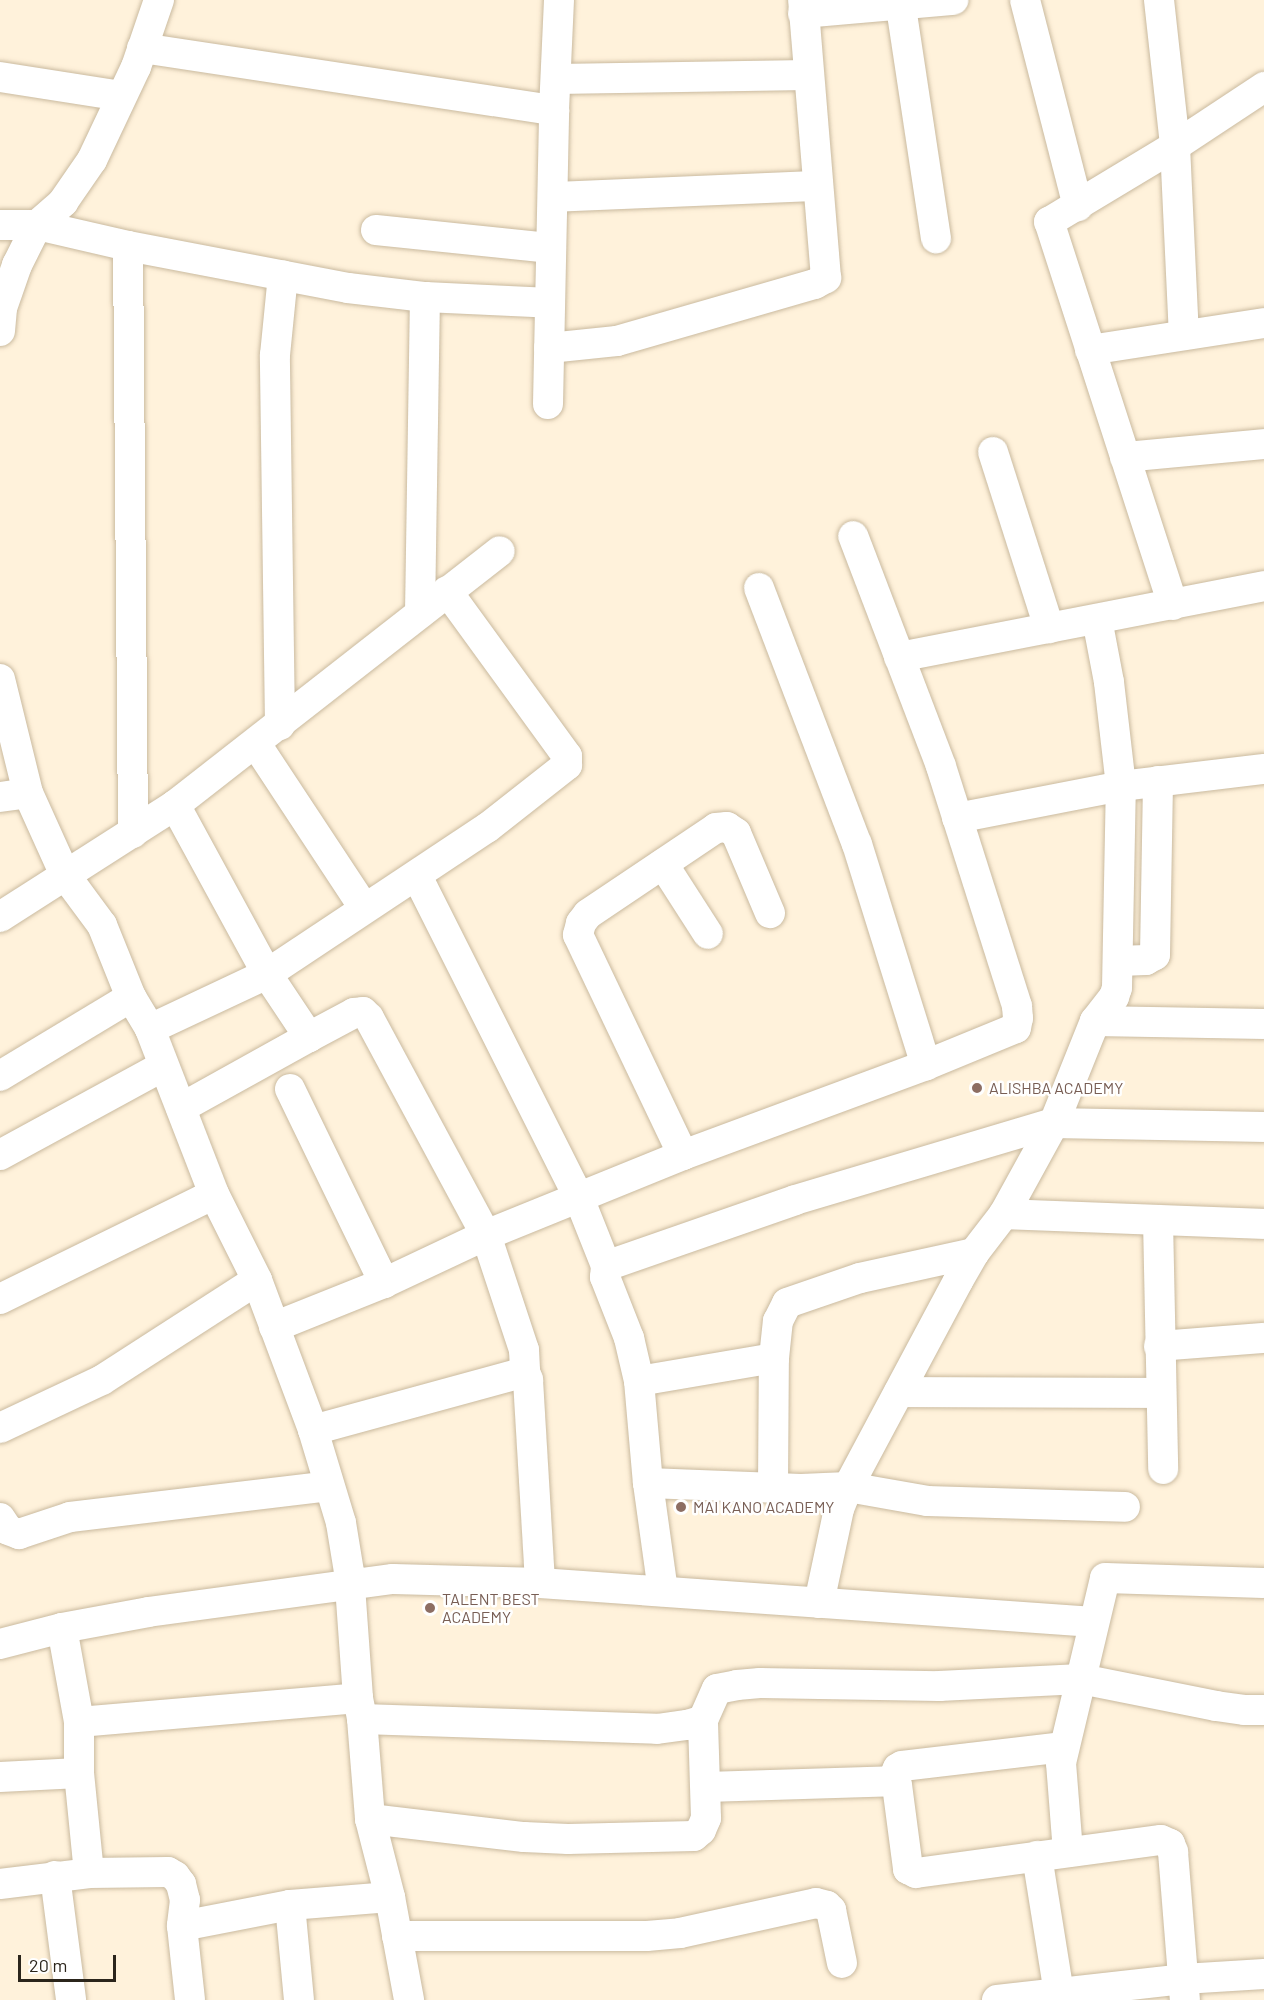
<!DOCTYPE html>
<html>
<head>
<meta charset="utf-8">
<style>
  body { margin:0 }
  #map { position:relative; width:1264px; height:2000px; overflow:hidden; background:#fff2db; font-family:Barlow,sans-serif }
  div>[style] { position:absolute }
  .roads { filter:drop-shadow(0 0 2px #caba9f) drop-shadow(0 0 2px #caba9f) }
  .minor>* { height:30px; margin:-15px; padding:0 15px; transform-origin:15px; border-radius:15px; background:#fff }
  .dots>* { width:16px; height:16px; translate:-50% -50%; box-sizing:border-box; border:3px solid #fff; border-radius:50% }
  span { translate:-50% -50%; white-space:nowrap; text-align:center; line-height:1.15; -webkit-text-stroke:5px #fff; paint-order:stroke }
  .education-label { font-size:16px; color:#785e54 }
  .left { translate:0 -50%; text-align:left }
  .scale { position:absolute; left:18px; top:1955px; width:98px; height:27px; box-sizing:border-box; border:3px solid #2b251b; border-top:0; padding-left:8px; font-size:18px; line-height:21px; white-space:nowrap; color:#2b251b; -webkit-text-stroke:4px #fff; paint-order:stroke }
</style>
</head>
<body>
<div id="map">
  <div class="roads">
    <div class="minor">
      <i style="left:1025px;top:0;width:213px;rotate:75.6deg"></i>
      <i style="left:1159px;top:0;width:147px;rotate:83.7deg"></i>
      <i style="left:1175px;top:146px;width:189px;rotate:87.3deg"></i>
      <i style="left:901px;top:7px;width:234px;rotate:81.4deg"></i>
      <i style="left:803px;top:13px;width:151px;rotate:-5deg"></i>
      <i style="left:142px;top:48px;width:417px;rotate:8.6deg"></i>
      <i style="left:0;top:77px;width:123px;rotate:8.9deg"></i>
      <i style="left:556px;top:79px;width:252px;rotate:-0.9deg"></i>
      <i style="left:553px;top:197px;width:264px;rotate:-2.4deg"></i>
      <i style="left:0;top:225px;width:37px"></i>
      <i style="left:37px;top:225px;width:93px;rotate:13deg"></i>
      <i style="left:128px;top:246px;width:224px;rotate:10.8deg"></i>
      <i style="left:348px;top:288px;width:78px;rotate:6.7deg"></i>
      <i style="left:425px;top:297px;width:125px;rotate:2.7deg"></i>
      <i style="left:376px;top:230px;width:176px;rotate:5.9deg"></i>
      <i style="left:128px;top:246px;width:587px;rotate:89.51deg"></i>
      <i style="left:0;top:331px;width:23px;rotate:-85deg"></i>
      <i style="left:2px;top:308px;width:46px;rotate:-70.8deg"></i>
      <i style="left:17px;top:265px;width:45px;rotate:-63.4deg"></i>
      <i style="left:37px;top:225px;width:35px;rotate:-41deg"></i>
      <i style="left:63px;top:202px;width:51px;rotate:-55.4deg"></i>
      <i style="left:92px;top:160px;width:103px;rotate:-64.7deg"></i>
      <i style="left:136px;top:67px;width:71px;rotate:-71.1deg"></i>
      <i style="left:549px;top:348px;width:68px;rotate:-5.9deg"></i>
      <i style="left:617px;top:341px;width:206px;rotate:-16.1deg"></i>
      <i style="left:815px;top:284px;width:13px;rotate:-29deg"></i>
      <i style="left:826px;top:278px;width:279px;rotate:-94.7deg"></i>
      <i style="left:1090px;top:350px;width:176px;rotate:-8.8deg"></i>
      <i style="left:548px;top:404px;width:294px;rotate:-88.8deg"></i>
      <i style="left:554px;top:110px;width:110px;rotate:-87.4deg"></i>
      <i style="left:993px;top:452px;width:185px;rotate:72.3deg"></i>
      <i style="left:1125px;top:457px;width:140px;rotate:-5.3deg"></i>
      <i style="left:759px;top:588px;width:274px;rotate:69.1deg"></i>
      <i style="left:857px;top:844px;width:232px;rotate:72.7deg"></i>
      <i style="left:1173px;top:605px;width:403px;rotate:-107.9deg"></i>
      <i style="left:1049px;top:222px;width:147px;rotate:-31.1deg"></i>
      <i style="left:1175px;top:146px;width:107px;rotate:-33.5deg"></i>
      <i style="left:420px;top:613px;width:316px;rotate:-89.1deg"></i>
      <i style="left:899px;top:657px;width:372px;rotate:-11deg"></i>
      <i style="left:0;top:679px;width:117px;rotate:76.2deg"></i>
      <i style="left:28px;top:793px;width:90px;rotate:65.7deg"></i>
      <i style="left:65px;top:875px;width:62px;rotate:53.5deg"></i>
      <i style="left:102px;top:925px;width:78px;rotate:68.1deg"></i>
      <i style="left:131px;top:997px;width:37px;rotate:59deg"></i>
      <i style="left:150px;top:1029px;width:177px;rotate:68.8deg"></i>
      <i style="left:214px;top:1194px;width:96px;rotate:63.4deg"></i>
      <i style="left:257px;top:1280px;width:160px;rotate:69.5deg"></i>
      <i style="left:313px;top:1430px;width:97px;rotate:73.2deg"></i>
      <i style="left:341px;top:1523px;width:50px;rotate:80.7deg"></i>
      <i style="left:349px;top:1572px;width:126px;rotate:85.9deg"></i>
      <i style="left:358px;top:1698px;width:21px;rotate:79deg"></i>
      <i style="left:362px;top:1719px;width:100px;rotate:85.4deg"></i>
      <i style="left:370px;top:1819px;width:81px;rotate:75.6deg"></i>
      <i style="left:390px;top:1897px;width:105px;rotate:79.5deg"></i>
      <i style="left:280px;top:725px;width:370px;rotate:-90.8deg"></i>
      <i style="left:275px;top:355px;width:80px;rotate:-84.3deg"></i>
      <i style="left:256px;top:744px;width:196px;rotate:56.6deg"></i>
      <i style="left:0;top:797px;width:28px;rotate:-8deg"></i>
      <i style="left:175px;top:805px;width:192px;rotate:61.4deg"></i>
      <i style="left:267px;top:974px;width:76px;rotate:56.3deg"></i>
      <i style="left:957px;top:818px;width:167px;rotate:-11deg"></i>
      <i style="left:1121px;top:786px;width:144px;rotate:-6.8deg"></i>
      <i style="left:663px;top:864px;width:83px;rotate:57.3deg"></i>
      <i style="left:417px;top:876px;width:360px;rotate:63.3deg"></i>
      <i style="left:579px;top:1198px;width:73px;rotate:68.3deg"></i>
      <i style="left:606px;top:1266px;width:11px;rotate:95deg"></i>
      <i style="left:605px;top:1277px;width:66px;rotate:68.5deg"></i>
      <i style="left:629px;top:1338px;width:44px;rotate:76.9deg"></i>
      <i style="left:639px;top:1381px;width:102px;rotate:85deg"></i>
      <i style="left:648px;top:1483px;width:109px;rotate:82.1deg"></i>
      <i style="left:0;top:917px;width:208px;rotate:-32.6deg"></i>
      <i style="left:175px;top:805px;width:412px;rotate:-38deg"></i>
      <i style="left:1119px;top:961px;width:27px;rotate:-2deg"></i>
      <i style="left:1146px;top:960px;width:10px;rotate:-29deg"></i>
      <i style="left:1155px;top:955px;width:174px;rotate:-89deg"></i>
      <i style="left:1095px;top:1021px;width:169px;rotate:1deg"></i>
      <i style="left:150px;top:1029px;width:129px;rotate:-25.2deg"></i>
      <i style="left:267px;top:974px;width:264px;rotate:-33.6deg"></i>
      <i style="left:487px;top:828px;width:102px;rotate:-38.2deg"></i>
      <i style="left:567px;top:765px;width:9px;rotate:-90deg"></i>
      <i style="left:567px;top:756px;width:204px;rotate:-126deg"></i>
      <i style="left:0;top:1076px;width:153px;rotate:-31.1deg"></i>
      <i style="left:290px;top:1089px;width:216px;rotate:64.1deg"></i>
      <i style="left:181px;top:1108px;width:146px;rotate:-29deg"></i>
      <i style="left:309px;top:1037px;width:51px;rotate:-28.1deg"></i>
      <i style="left:354px;top:1013px;width:9px;rotate:-6deg"></i>
      <i style="left:363px;top:1012px;width:8px;rotate:45deg"></i>
      <i style="left:369px;top:1018px;width:247px;rotate:61.7deg"></i>
      <i style="left:486px;top:1235px;width:121px;rotate:71.7deg"></i>
      <i style="left:524px;top:1350px;width:22px;rotate:87deg"></i>
      <i style="left:0;top:1155px;width:186px;rotate:-28.6deg"></i>
      <i style="left:683px;top:1155px;width:244px;rotate:-115.5deg"></i>
      <i style="left:578px;top:935px;width:12px;rotate:-76deg"></i>
      <i style="left:581px;top:923px;width:11px;rotate:-52deg"></i>
      <i style="left:588px;top:914px;width:154px;rotate:-33.9deg"></i>
      <i style="left:716px;top:828px;width:11px;rotate:-5deg"></i>
      <i style="left:727px;top:827px;width:11px;rotate:34deg"></i>
      <i style="left:736px;top:833px;width:87px;rotate:67deg"></i>
      <i style="left:1004px;top:1214px;width:260px;rotate:2.2deg"></i>
      <i style="left:1158px;top:1220px;width:249px;rotate:88.8deg"></i>
      <i style="left:606px;top:1266px;width:200px;rotate:-19.2deg"></i>
      <i style="left:795px;top:1200px;width:270px;rotate:-16.6deg"></i>
      <i style="left:1054px;top:1123px;width:210px;rotate:1.1deg"></i>
      <i style="left:0;top:1299px;width:238px;rotate:-26.1deg"></i>
      <i style="left:274px;top:1327px;width:118px;rotate:-21.8deg"></i>
      <i style="left:384px;top:1283px;width:113px;rotate:-25.2deg"></i>
      <i style="left:486px;top:1235px;width:213px;rotate:-22.1deg"></i>
      <i style="left:683px;top:1155px;width:259px;rotate:-20.3deg"></i>
      <i style="left:926px;top:1065px;width:97px;rotate:-22.3deg"></i>
      <i style="left:1016px;top:1028px;width:10px;rotate:-79deg"></i>
      <i style="left:1018px;top:1018px;width:12px;rotate:-95deg"></i>
      <i style="left:1017px;top:1006px;width:252px;rotate:-107.6deg"></i>
      <i style="left:941px;top:766px;width:246px;rotate:-110.9deg"></i>
      <i style="left:1159px;top:1346px;width:105px;rotate:-4.4deg"></i>
      <i style="left:639px;top:1381px;width:137px;rotate:-9.7deg"></i>
      <i style="left:899px;top:1392px;width:260px;rotate:0.2deg"></i>
      <i style="left:0;top:1428px;width:113px;rotate:-25.2deg"></i>
      <i style="left:102px;top:1380px;width:184px;rotate:-32.8deg"></i>
      <i style="left:313px;top:1430px;width:220px;rotate:-15.3deg"></i>
      <i style="left:525px;top:1372px;width:9px;rotate:69deg"></i>
      <i style="left:528px;top:1380px;width:203px;rotate:86.6deg"></i>
      <i style="left:648px;top:1483px;width:153px;rotate:2.2deg"></i>
      <i style="left:801px;top:1489px;width:47px;rotate:-2.4deg"></i>
      <i style="left:848px;top:1487px;width:80px;rotate:10deg"></i>
      <i style="left:927px;top:1501px;width:198px;rotate:1.7deg"></i>
      <i style="left:773px;top:1487px;width:129px;rotate:-89.6deg"></i>
      <i style="left:774px;top:1358px;width:37px;rotate:-84deg"></i>
      <i style="left:778px;top:1321px;width:20px;rotate:-63deg"></i>
      <i style="left:787px;top:1303px;width:77px;rotate:-18.9deg"></i>
      <i style="left:860px;top:1278px;width:117px;rotate:-12.4deg"></i>
      <i style="left:0;top:1518px;width:14px;rotate:56deg"></i>
      <i style="left:8px;top:1530px;width:12px;rotate:20deg"></i>
      <i style="left:19px;top:1534px;width:54px;rotate:-18.4deg"></i>
      <i style="left:70px;top:1517px;width:261px;rotate:-6.8deg"></i>
      <i style="left:819px;top:1603px;width:96px;rotate:-78deg"></i>
      <i style="left:839px;top:1509px;width:24px;rotate:-68deg"></i>
      <i style="left:848px;top:1487px;width:234px;rotate:-61.9deg"></i>
      <i style="left:958px;top:1281px;width:32px;rotate:-60deg"></i>
      <i style="left:974px;top:1253px;width:49px;rotate:-52.4deg"></i>
      <i style="left:1004px;top:1214px;width:104px;rotate:-61.2deg"></i>
      <i style="left:1054px;top:1123px;width:110px;rotate:-68.1deg"></i>
      <i style="left:1095px;top:1021px;width:31px;rotate:-52deg"></i>
      <i style="left:1114px;top:997px;width:9px;rotate:-72deg"></i>
      <i style="left:1117px;top:988px;width:202px;rotate:-88.9deg"></i>
      <i style="left:1121px;top:786px;width:105px;rotate:-96.6deg"></i>
      <i style="left:1109px;top:682px;width:64px;rotate:-100.8deg"></i>
      <i style="left:62px;top:1628px;width:96px;rotate:79.7deg"></i>
      <i style="left:79px;top:1722px;width:51px;rotate:90deg"></i>
      <i style="left:79px;top:1773px;width:100px;rotate:84.3deg"></i>
      <i style="left:0;top:1644px;width:64px;rotate:-14.5deg"></i>
      <i style="left:62px;top:1628px;width:87px;rotate:-10.5deg"></i>
      <i style="left:148px;top:1612px;width:247px;rotate:-7.7deg"></i>
      <i style="left:393px;top:1579px;width:147px;rotate:1.6deg"></i>
      <i style="left:540px;top:1583px;width:555px;rotate:4.03deg"></i>
      <i style="left:362px;top:1719px;width:295px;rotate:1.9deg"></i>
      <i style="left:657px;top:1729px;width:30px;rotate:-8deg"></i>
      <i style="left:687px;top:1725px;width:17px;rotate:-17deg"></i>
      <i style="left:79px;top:1722px;width:280px;rotate:-4.9deg"></i>
      <i style="left:0;top:1777px;width:79px;rotate:-2.9deg"></i>
      <i style="left:892px;top:1781px;width:6px;rotate:39deg"></i>
      <i style="left:897px;top:1785px;width:85px;rotate:82.5deg"></i>
      <i style="left:908px;top:1869px;width:9px;rotate:27deg"></i>
      <i style="left:916px;top:1873px;width:247px;rotate:-7.7deg"></i>
      <i style="left:1161px;top:1840px;width:10px;rotate:24deg"></i>
      <i style="left:1170px;top:1844px;width:9px;rotate:69deg"></i>
      <i style="left:1173px;top:1852px;width:148px;rotate:85.4deg"></i>
      <i style="left:892px;top:1781px;width:14px;rotate:-65deg"></i>
      <i style="left:898px;top:1768px;width:4px;rotate:-27deg"></i>
      <i style="left:902px;top:1766px;width:163px;rotate:-6.7deg"></i>
      <i style="left:706px;top:1787px;width:186px;rotate:-1.8deg"></i>
      <i style="left:370px;top:1819px;width:155px;rotate:6.7deg"></i>
      <i style="left:524px;top:1837px;width:44px;rotate:2.6deg"></i>
      <i style="left:568px;top:1839px;width:126px;rotate:-1.4deg"></i>
      <i style="left:694px;top:1836px;width:9px;rotate:-41deg"></i>
      <i style="left:701px;top:1830px;width:13px;rotate:-67deg"></i>
      <i style="left:706px;top:1818px;width:98px;rotate:-91.8deg"></i>
      <i style="left:703px;top:1720px;width:34px;rotate:-66deg"></i>
      <i style="left:717px;top:1689px;width:20px;rotate:-11deg"></i>
      <i style="left:737px;top:1685px;width:23px;rotate:-5deg"></i>
      <i style="left:760px;top:1683px;width:179px;rotate:1deg"></i>
      <i style="left:939px;top:1686px;width:142px;rotate:-2.8deg"></i>
      <i style="left:1081px;top:1679px;width:138px;rotate:11.3deg"></i>
      <i style="left:1216px;top:1706px;width:28px;rotate:8deg"></i>
      <i style="left:1244px;top:1710px;width:20px"></i>
      <i style="left:1068px;top:1852px;width:89px;rotate:-94.5deg"></i>
      <i style="left:1061px;top:1763px;width:190px;rotate:-76.6deg"></i>
      <i style="left:1105px;top:1578px;width:159px;rotate:1.8deg"></i>
      <i style="left:1037px;top:1856px;width:140px;rotate:80.9deg"></i>
      <i style="left:55px;top:1876px;width:125px;rotate:82.6deg"></i>
      <i style="left:0;top:1884px;width:90px;rotate:-7deg"></i>
      <i style="left:89px;top:1873px;width:79px;rotate:-0.7deg"></i>
      <i style="left:168px;top:1872px;width:8px;rotate:30deg"></i>
      <i style="left:175px;top:1876px;width:10px;rotate:53deg"></i>
      <i style="left:181px;top:1884px;width:16px;rotate:76deg"></i>
      <i style="left:185px;top:1900px;width:26px;rotate:97deg"></i>
      <i style="left:182px;top:1926px;width:74px;rotate:83.8deg"></i>
      <i style="left:290px;top:1905px;width:95px;rotate:84.6deg"></i>
      <i style="left:182px;top:1926px;width:110px;rotate:-11deg"></i>
      <i style="left:290px;top:1905px;width:100px;rotate:-4.6deg"></i>
      <i style="left:397px;top:1936px;width:250px"></i>
      <i style="left:647px;top:1936px;width:33px;rotate:-5deg"></i>
      <i style="left:680px;top:1933px;width:139px;rotate:-12.4deg"></i>
      <i style="left:816px;top:1903px;width:11px;rotate:15deg"></i>
      <i style="left:827px;top:1906px;width:6px;rotate:45deg"></i>
      <i style="left:831px;top:1910px;width:54px;rotate:78.3deg"></i>
      <i style="left:997px;top:2000px;width:187px;rotate:-6.4deg"></i>
      <i style="left:1183px;top:1979px;width:81px;rotate:-3.5deg"></i>
    </div>
  </div>
  <div class="dots">
    <i style="left:977px;top:1088px;background:#8d6e63"></i>
    <i style="left:681px;top:1507px;background:#8d6e63"></i>
    <i style="left:430px;top:1608px;background:#8d6e63"></i>
  </div>
  <div class="education-label">
    <span class="left" style="left:989px;top:1088px">ALISHBA ACADEMY</span>
    <span class="left" style="left:693px;top:1507px">MAI KANO ACADEMY</span>
    <span class="left" style="left:442px;top:1608px">TALENT BEST<br>ACADEMY</span>
  </div>
  <div class="scale">20 m</div>
</div>
</body>
</html>
